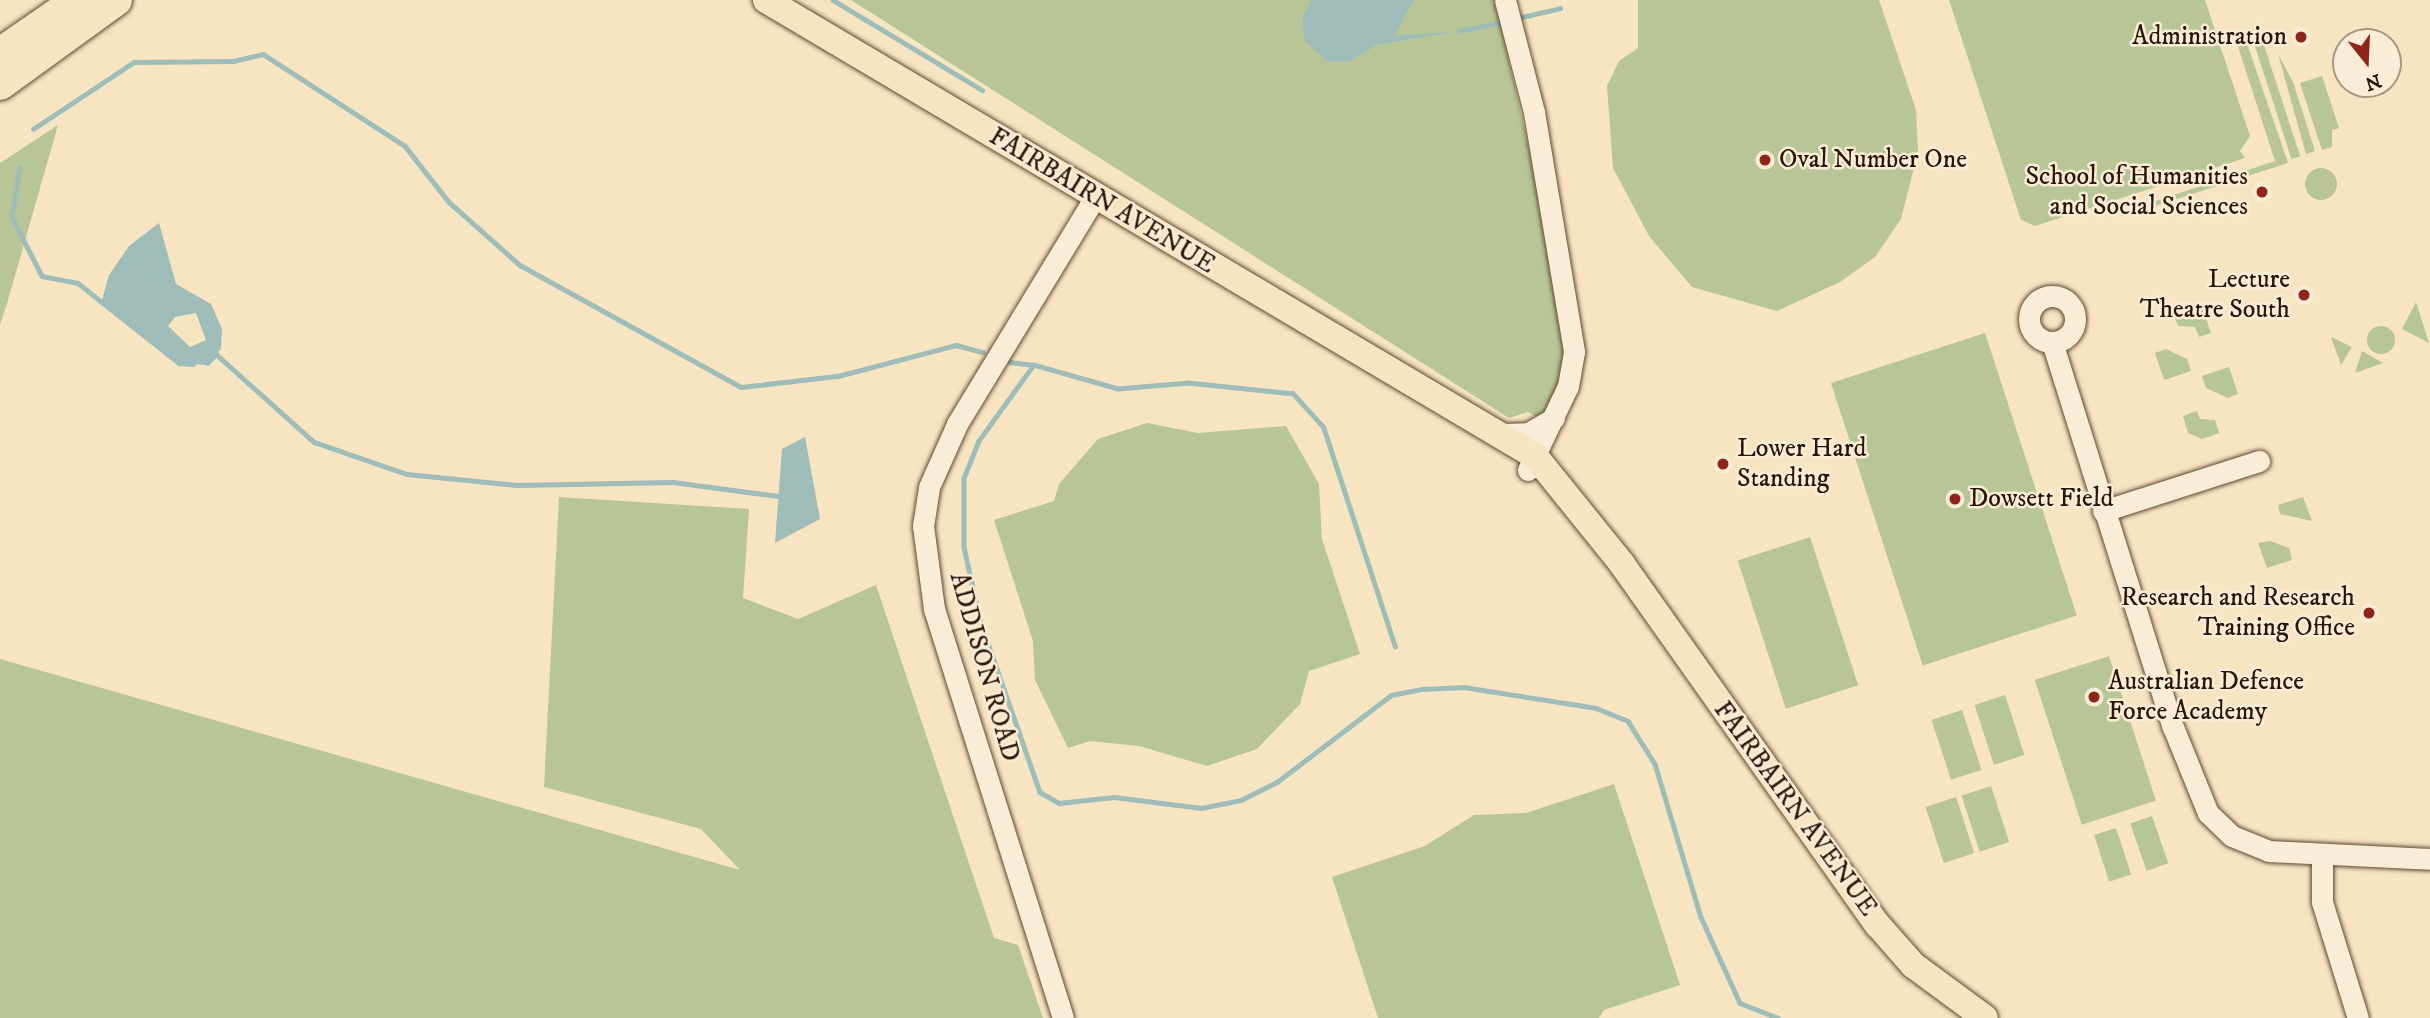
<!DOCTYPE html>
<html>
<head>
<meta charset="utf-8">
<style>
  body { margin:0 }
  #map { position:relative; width:2430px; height:1018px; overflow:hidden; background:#f7e4c1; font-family:"IM FELL DW Pica",serif }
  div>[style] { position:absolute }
  .green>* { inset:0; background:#b8c596; transform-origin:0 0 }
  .round { border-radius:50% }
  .water>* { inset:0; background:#9ebdb9 }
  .stream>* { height:4.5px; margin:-2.25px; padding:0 2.25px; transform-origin:2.25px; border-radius:2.25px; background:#9ebdb9 }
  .roads { filter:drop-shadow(0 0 2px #5f4834) drop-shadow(0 0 2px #5f4834) }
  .minor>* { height:21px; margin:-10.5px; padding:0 10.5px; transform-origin:10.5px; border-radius:10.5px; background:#faedd7 }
  .minor>.ring { margin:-10.5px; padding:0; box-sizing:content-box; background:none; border:21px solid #faedd7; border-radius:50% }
  .major>* { height:26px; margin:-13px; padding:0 13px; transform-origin:13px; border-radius:13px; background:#f7e4c1 }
  .highway>* { height:32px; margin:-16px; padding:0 16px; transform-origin:16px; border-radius:16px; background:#f7e4c1 }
  .dots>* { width:19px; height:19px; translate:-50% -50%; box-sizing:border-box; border:4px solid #faedd7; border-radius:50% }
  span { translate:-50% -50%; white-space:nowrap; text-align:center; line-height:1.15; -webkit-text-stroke:5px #faedd7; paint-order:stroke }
  .poi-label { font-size:26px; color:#2c1405 }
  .right { translate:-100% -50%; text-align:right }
  .left { translate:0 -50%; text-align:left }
  .street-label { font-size:26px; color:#2c1405 }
  .north { position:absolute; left:2332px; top:28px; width:70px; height:70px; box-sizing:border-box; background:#faedd7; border:2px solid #a89683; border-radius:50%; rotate:162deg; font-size:19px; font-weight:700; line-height:28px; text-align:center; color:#2c1405 }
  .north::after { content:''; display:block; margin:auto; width:24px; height:32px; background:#8f2418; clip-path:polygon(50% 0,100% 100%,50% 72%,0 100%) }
</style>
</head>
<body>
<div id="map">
  <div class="green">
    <i style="clip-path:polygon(851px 0,1495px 0,1568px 321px,1562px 383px,1541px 419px,1528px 412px,1509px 418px)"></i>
    <i style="clip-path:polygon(1638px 0,1879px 0,1916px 110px,1918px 152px,1901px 219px,1875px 257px,1840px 282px,1777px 311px,1692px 287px,1649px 236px,1613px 168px,1607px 86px,1619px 61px,1638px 48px)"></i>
    <i style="clip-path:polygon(1949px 0,2205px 0,2250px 136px,2240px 151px,2245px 158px,2035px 226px,2021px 220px)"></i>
    <i style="clip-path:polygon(2243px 32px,2288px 163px,2155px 206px,2150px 203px,2275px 161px,2234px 34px)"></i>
    <i style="left:2263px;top:42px;width:120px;height:9px;rotate:72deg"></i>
    <i style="clip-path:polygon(2278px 54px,2293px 82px,2315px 151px,2306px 154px)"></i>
    <i style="clip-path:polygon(2322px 76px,2339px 128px,2332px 130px,2332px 147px,2322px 150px,2300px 83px)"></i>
    <i style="clip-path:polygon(58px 125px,8px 300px,0 325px,0 163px)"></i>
    <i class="round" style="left:2305px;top:168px;width:32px;height:32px"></i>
    <i style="clip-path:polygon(2416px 302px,2429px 343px,2402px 329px)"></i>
    <i style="clip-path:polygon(2201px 304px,2211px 333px,2199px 337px,2195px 327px,2178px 326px,2173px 313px)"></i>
    <i class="round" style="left:2367px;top:326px;width:28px;height:28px"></i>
    <i style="left:1985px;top:333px;width:297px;height:162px;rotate:72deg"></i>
    <i style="clip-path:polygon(2331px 337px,2352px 347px,2341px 365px)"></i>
    <i style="clip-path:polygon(2166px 349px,2187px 359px,2191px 371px,2164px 380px,2155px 353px)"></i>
    <i style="clip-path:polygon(2362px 351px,2383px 363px,2355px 373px)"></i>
    <i style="clip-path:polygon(2229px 367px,2238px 394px,2228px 398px,2206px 388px,2202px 376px)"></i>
    <i style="clip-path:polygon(2197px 411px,2200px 419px,2215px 420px,2219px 433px,2202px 439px,2188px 433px,2183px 416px)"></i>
    <i style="clip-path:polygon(1147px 423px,1198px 433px,1286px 426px,1319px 484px,1322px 539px,1360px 654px,1309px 671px,1300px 704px,1257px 749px,1207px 766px,1139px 746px,1090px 741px,1068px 748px,1035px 680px,1033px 641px,994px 520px,1054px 501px,1059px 484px,1098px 439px)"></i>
    <i style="clip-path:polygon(559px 497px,749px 509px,743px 598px,798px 619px,876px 585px,994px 938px,1018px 945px,1043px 1018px,0 1018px,0 659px,740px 870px,701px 829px,544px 787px)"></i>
    <i style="clip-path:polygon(2303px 497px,2312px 521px,2280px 514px,2278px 505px)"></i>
    <i style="left:1810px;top:537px;width:156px;height:76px;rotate:72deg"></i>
    <i style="clip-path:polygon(2270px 541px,2289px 548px,2292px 560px,2267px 568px,2258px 543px)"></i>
    <i style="left:2109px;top:656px;width:152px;height:78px;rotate:72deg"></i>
    <i style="left:2005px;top:695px;width:63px;height:32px;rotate:72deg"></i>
    <i style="left:1962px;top:710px;width:63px;height:32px;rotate:72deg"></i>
    <i style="clip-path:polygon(1614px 784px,1680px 985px,1604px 1010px,1599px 1018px,1378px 1018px,1332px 877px,1425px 846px,1474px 815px,1526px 813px)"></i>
    <i style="left:1991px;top:786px;width:59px;height:31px;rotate:72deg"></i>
    <i style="left:1956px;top:797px;width:59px;height:32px;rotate:72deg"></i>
    <i style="left:2152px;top:816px;width:50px;height:23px;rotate:71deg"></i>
    <i style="left:2116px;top:828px;width:49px;height:23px;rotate:72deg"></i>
  </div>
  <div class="water">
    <i style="clip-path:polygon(1311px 0,1414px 0,1394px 36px,1459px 31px,1376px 45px,1351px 61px,1328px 62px,1304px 40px,1303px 17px)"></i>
    <i style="clip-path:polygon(evenodd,159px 223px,176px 284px,211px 304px,222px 329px,221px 349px,206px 365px,179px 363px,102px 300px,109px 275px,129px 246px,159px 223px,196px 313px,206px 340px,190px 347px,168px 326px,175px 317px,196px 313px)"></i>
    <i style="clip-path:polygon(805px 437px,820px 519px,775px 543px,782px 449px)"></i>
  </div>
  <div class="stream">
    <i style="left:833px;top:0;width:174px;rotate:31.1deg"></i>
    <i style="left:1522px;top:17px;width:39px;rotate:-13deg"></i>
    <i style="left:1459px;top:31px;width:40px;rotate:-12deg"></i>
    <i style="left:33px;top:129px;width:121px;rotate:-33.6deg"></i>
    <i style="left:134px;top:62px;width:99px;rotate:-0.6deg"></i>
    <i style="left:233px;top:61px;width:31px;rotate:-13deg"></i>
    <i style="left:263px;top:54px;width:169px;rotate:32.9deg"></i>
    <i style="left:405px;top:146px;width:71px;rotate:51.8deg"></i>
    <i style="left:449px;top:202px;width:95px;rotate:41.6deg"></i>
    <i style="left:520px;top:265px;width:252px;rotate:28.9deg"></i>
    <i style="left:741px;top:387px;width:98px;rotate:-6.5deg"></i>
    <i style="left:838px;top:376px;width:122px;rotate:-14.7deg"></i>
    <i style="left:956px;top:345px;width:28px;rotate:15deg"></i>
    <i style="left:20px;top:168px;width:50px;rotate:99.3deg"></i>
    <i style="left:12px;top:217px;width:66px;rotate:63deg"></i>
    <i style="left:42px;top:276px;width:37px;rotate:11deg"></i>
    <i style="left:78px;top:283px;width:129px;rotate:38.4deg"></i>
    <i style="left:179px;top:363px;width:14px;rotate:4deg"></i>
    <i style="left:1010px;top:362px;width:24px;rotate:7deg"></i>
    <i style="left:207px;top:363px;width:13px;rotate:-45deg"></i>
    <i style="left:216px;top:354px;width:132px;rotate:41.9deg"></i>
    <i style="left:314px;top:442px;width:98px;rotate:19deg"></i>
    <i style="left:407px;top:474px;width:112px;rotate:5.7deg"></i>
    <i style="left:518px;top:485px;width:155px;rotate:-1.1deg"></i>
    <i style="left:673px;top:482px;width:106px;rotate:7.6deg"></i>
    <i style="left:1395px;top:647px;width:231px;rotate:-108.1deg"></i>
    <i style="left:1323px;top:427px;width:45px;rotate:-132.3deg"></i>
    <i style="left:1293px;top:394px;width:105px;rotate:-174deg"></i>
    <i style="left:1189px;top:383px;width:71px;rotate:175.2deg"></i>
    <i style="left:1118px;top:389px;width:87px;rotate:-164.1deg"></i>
    <i style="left:1034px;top:365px;width:94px;rotate:125.9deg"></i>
    <i style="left:979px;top:441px;width:40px;rotate:112deg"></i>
    <i style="left:964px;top:478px;width:69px;rotate:90deg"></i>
    <i style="left:964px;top:547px;width:75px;rotate:77.6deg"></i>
    <i style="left:980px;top:620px;width:182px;rotate:70.8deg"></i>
    <i style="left:1040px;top:792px;width:22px;rotate:30deg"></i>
    <i style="left:1059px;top:803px;width:55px;rotate:-6.2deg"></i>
    <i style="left:1114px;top:797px;width:88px;rotate:7.2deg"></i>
    <i style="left:1201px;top:808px;width:41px;rotate:-11.3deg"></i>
    <i style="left:1241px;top:800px;width:40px;rotate:-26.6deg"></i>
    <i style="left:1277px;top:782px;width:143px;rotate:-37.3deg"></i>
    <i style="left:1391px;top:695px;width:33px;rotate:-11deg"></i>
    <i style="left:1423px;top:689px;width:41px;rotate:-2.8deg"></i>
    <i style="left:1464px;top:687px;width:134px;rotate:9deg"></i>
    <i style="left:1596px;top:708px;width:35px;rotate:22deg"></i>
    <i style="left:1628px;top:721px;width:51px;rotate:57.9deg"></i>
    <i style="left:1655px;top:764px;width:160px;rotate:73.3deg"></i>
    <i style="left:1701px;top:917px;width:94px;rotate:65.6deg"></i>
    <i style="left:1740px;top:1003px;width:41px;rotate:21.5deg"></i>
  </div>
  <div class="roads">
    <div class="minor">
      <i style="left:1505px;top:0;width:116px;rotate:75.5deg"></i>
      <i style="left:1534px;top:112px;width:243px;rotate:80.5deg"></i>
      <i style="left:1574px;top:352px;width:35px;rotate:100deg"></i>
      <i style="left:1568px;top:386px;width:93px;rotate:115.5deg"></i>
      <i class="ring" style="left:2029px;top:296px;width:25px;height:25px"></i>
      <i style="left:2052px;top:342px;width:404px;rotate:72.6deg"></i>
      <i style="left:2173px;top:727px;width:93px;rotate:67.9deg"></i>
      <i style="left:2208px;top:813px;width:33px;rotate:44deg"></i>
      <i style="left:2232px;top:836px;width:40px;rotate:22deg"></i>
      <i style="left:2269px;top:851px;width:161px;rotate:2.8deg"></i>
      <i style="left:1503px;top:434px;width:25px;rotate:-2deg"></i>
      <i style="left:1528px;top:433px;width:30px;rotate:-30deg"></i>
      <i style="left:2103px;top:511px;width:164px;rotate:-17.8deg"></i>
      <i style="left:2322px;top:857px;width:45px;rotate:90deg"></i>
      <i style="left:2322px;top:902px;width:121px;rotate:72.8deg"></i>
      <i style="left:1063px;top:1018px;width:429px;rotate:-107.5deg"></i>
      <i style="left:934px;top:609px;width:84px;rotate:-97.5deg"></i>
      <i style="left:923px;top:526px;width:39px;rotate:-81deg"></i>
      <i style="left:929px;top:487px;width:69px;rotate:-66deg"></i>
      <i style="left:957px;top:424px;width:266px;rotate:-58.7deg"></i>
    </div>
    <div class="major">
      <i style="left:766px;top:0;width:894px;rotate:30.67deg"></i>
      <i style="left:1535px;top:456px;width:139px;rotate:51.1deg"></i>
      <i style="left:1622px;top:564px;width:443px;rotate:54.7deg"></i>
      <i style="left:1878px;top:925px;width:53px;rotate:48.8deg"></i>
      <i style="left:1913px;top:965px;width:89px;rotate:36.4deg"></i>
    </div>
    <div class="highway">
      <i style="left:0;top:54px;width:95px;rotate:-34.7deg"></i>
      <i style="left:0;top:84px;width:143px;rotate:-35.9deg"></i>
    </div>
  </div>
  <div class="dots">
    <i style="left:2301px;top:37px;background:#8f2418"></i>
    <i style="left:1765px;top:160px;background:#8f2418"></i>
    <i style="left:2262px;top:192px;background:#8f2418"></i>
    <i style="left:2304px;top:295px;background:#8f2418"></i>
    <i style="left:1723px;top:464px;background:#8f2418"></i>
    <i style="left:1955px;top:499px;background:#8f2418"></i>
    <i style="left:2369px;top:613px;background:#8f2418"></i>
    <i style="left:2094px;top:697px;background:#8f2418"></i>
  </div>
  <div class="poi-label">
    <span class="right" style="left:2287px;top:37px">Administration</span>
    <span class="left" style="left:1779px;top:160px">Oval Number One</span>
    <span class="right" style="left:2248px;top:192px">School of Humanities<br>and Social Sciences</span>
    <span class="right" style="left:2290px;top:295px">Lecture<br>Theatre South</span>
    <span class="left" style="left:1737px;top:464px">Lower Hard<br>Standing</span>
    <span class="left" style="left:1969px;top:499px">Dowsett Field</span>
    <span class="right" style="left:2355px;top:613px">Research and Research<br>Training Office</span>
    <span class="left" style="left:2108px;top:697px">Australian Defence<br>Force Academy</span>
  </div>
  <div class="street-label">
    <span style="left:1102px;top:201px;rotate:31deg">FAIRBAIRN AVENUE</span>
    <span style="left:984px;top:667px;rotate:74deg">ADDISON ROAD</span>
    <span style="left:1795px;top:809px;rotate:54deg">FAIRBAIRN AVENUE</span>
  </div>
  <div class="north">N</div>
</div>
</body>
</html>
